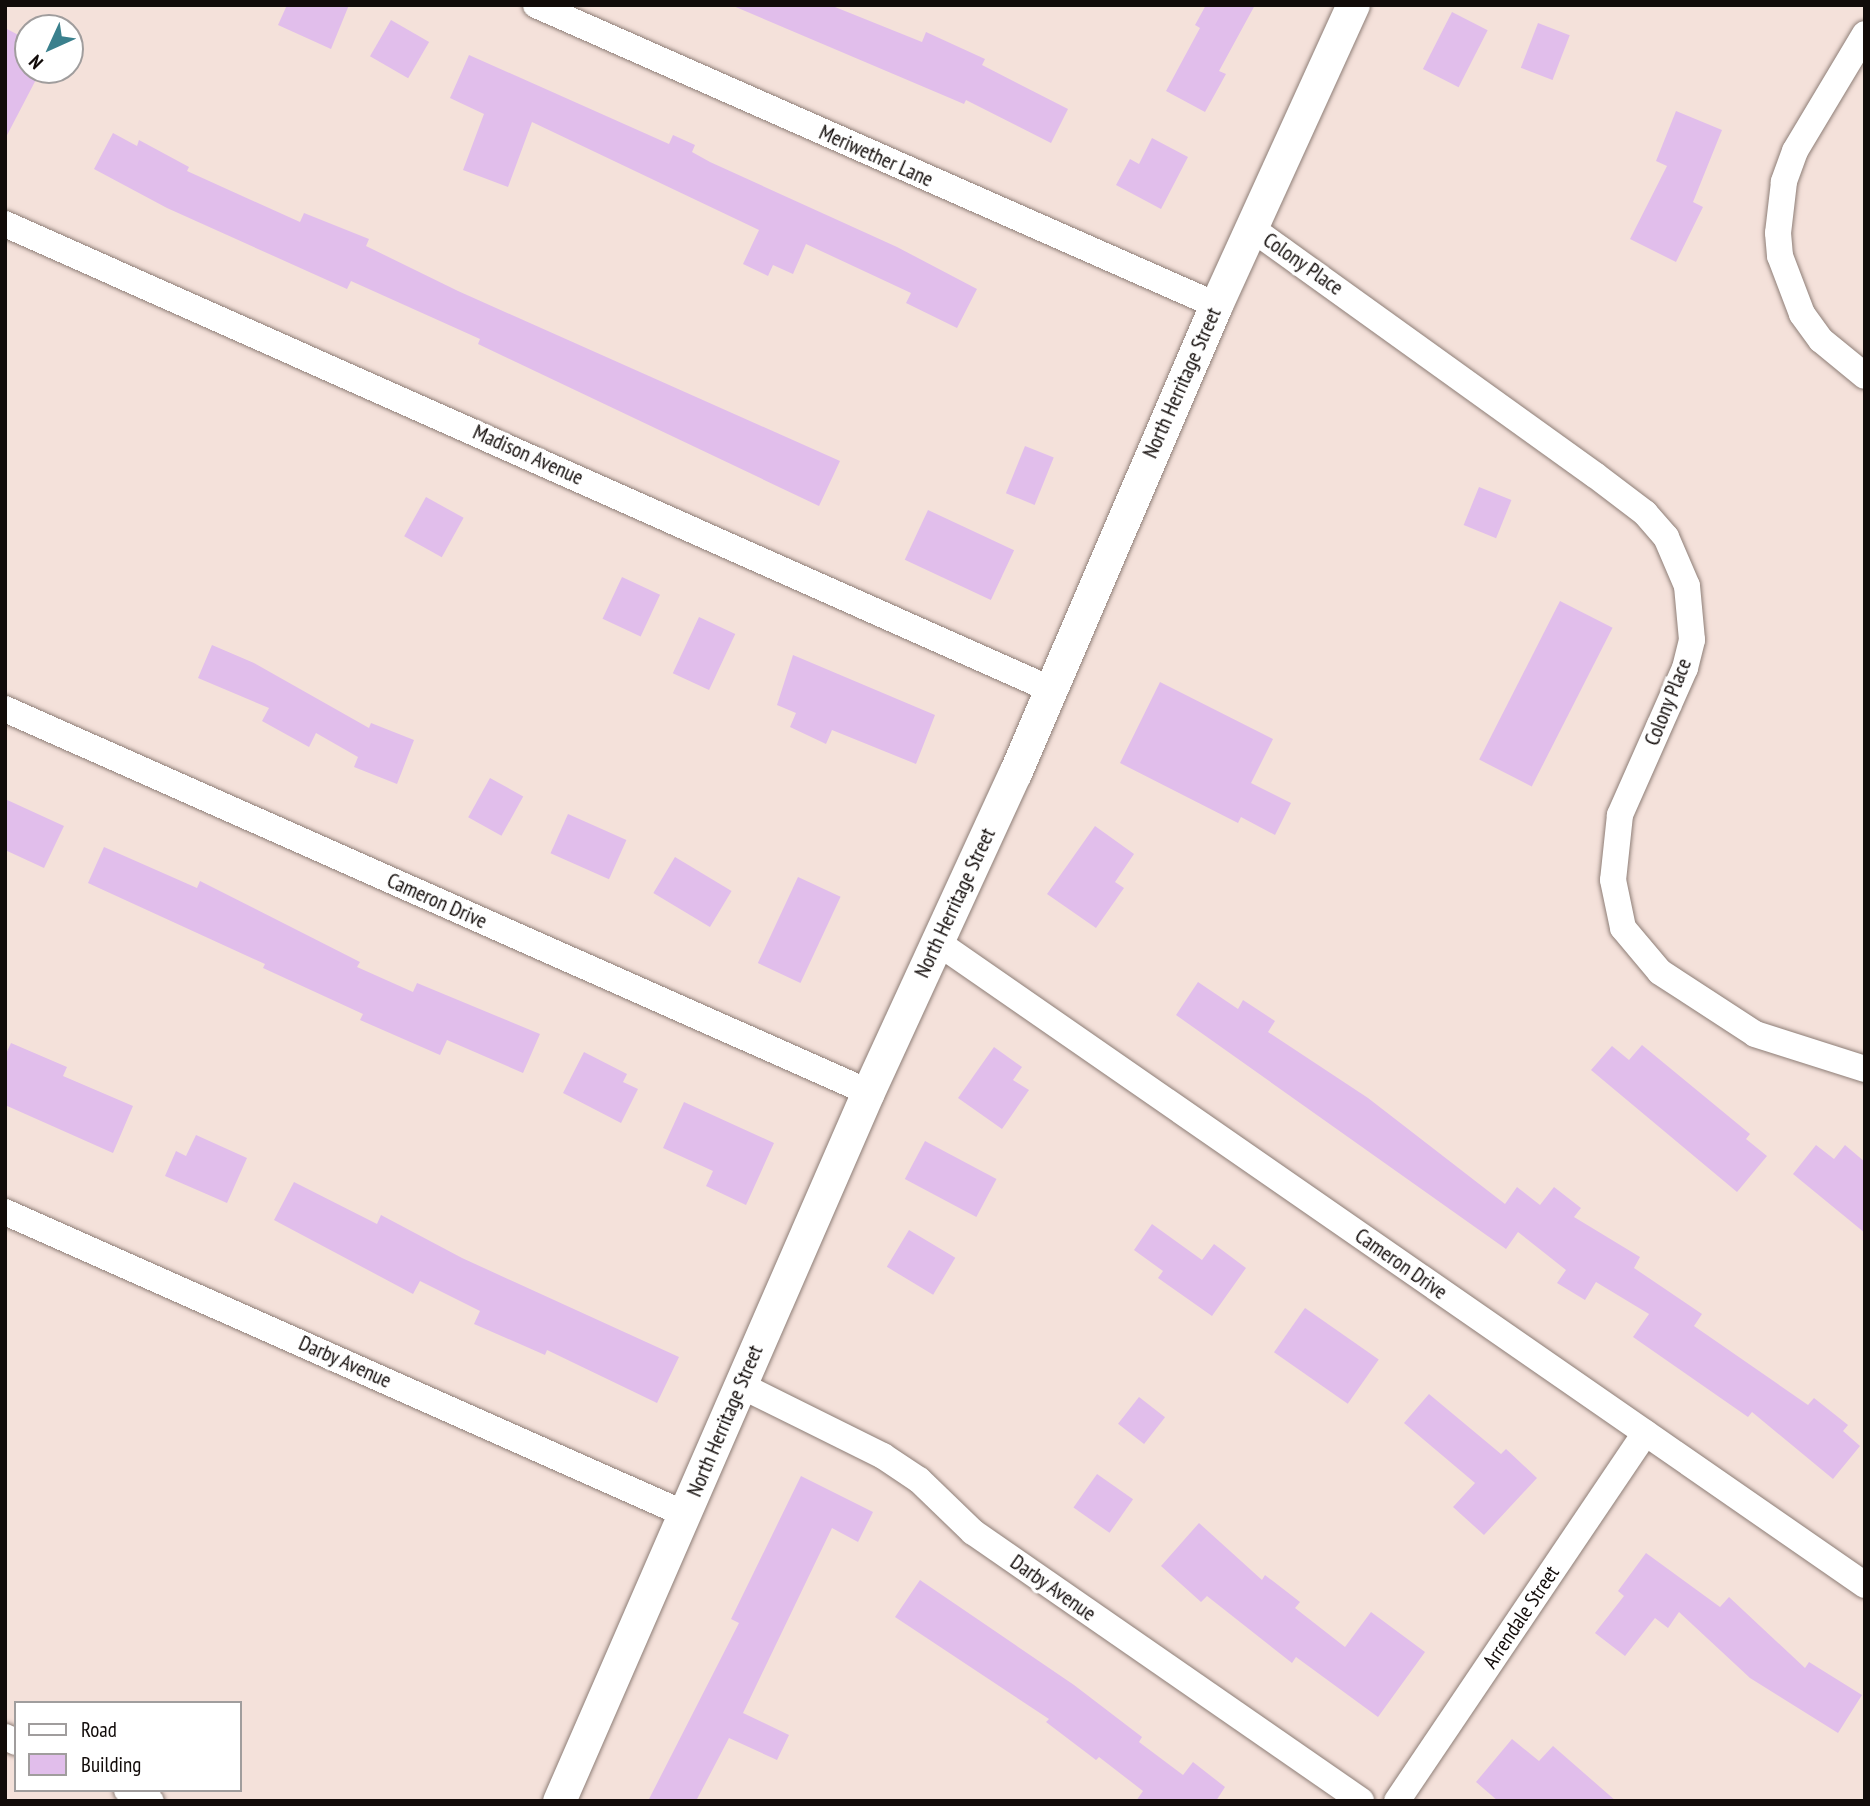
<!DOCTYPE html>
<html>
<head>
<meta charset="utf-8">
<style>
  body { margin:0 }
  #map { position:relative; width:1870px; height:1806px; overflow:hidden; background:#f4e1da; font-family:"PT Sans Narrow",sans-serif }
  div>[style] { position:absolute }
  .building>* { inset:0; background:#e1beeb; transform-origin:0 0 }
  .roads { filter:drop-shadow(0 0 2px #8e7e77) drop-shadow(0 0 2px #8e7e77) }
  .minor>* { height:26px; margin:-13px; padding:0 13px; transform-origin:13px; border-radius:13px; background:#fff }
  .tertiary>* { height:33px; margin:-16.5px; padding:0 16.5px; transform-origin:16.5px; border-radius:16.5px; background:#fff }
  span { translate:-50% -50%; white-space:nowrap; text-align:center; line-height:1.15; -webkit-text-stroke:7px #fff; paint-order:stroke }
  .street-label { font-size:21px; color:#110b09 }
  .frame { position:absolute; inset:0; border:7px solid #110b09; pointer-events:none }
  .legend { position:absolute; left:14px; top:1701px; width:228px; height:91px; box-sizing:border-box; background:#fff; border:2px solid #a09d9d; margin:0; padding:9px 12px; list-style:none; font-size:21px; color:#110b09 }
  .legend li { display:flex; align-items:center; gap:14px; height:35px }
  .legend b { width:35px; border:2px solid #a09d9d }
  .north { position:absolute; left:14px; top:14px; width:70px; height:70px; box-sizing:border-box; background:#fff; border:2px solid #a09d9d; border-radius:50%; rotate:225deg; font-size:19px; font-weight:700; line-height:28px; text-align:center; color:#110b09 }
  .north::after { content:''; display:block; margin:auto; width:24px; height:32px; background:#3a808d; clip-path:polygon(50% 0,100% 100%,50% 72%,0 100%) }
</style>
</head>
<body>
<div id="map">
  <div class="building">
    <i style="clip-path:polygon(287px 5px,349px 5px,331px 49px,278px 25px)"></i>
    <i style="clip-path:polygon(731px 5px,830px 5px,922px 42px,926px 32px,985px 59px,982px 65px,1068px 109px,1051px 143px,966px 100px,964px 104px)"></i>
    <i style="clip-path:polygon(1206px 5px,1255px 5px,1219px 71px,1226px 74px,1205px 112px,1166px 91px,1200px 28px,1195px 25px)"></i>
    <i style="left:1452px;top:12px;width:40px;height:64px;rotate:27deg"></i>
    <i style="left:391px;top:20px;width:44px;height:42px;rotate:30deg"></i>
    <i style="left:1538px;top:23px;width:34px;height:48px;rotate:21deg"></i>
    <i style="clip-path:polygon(5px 28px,28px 40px,28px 70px,41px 70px,5px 139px)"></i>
    <i style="clip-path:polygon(469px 55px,669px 144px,673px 135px,695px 145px,692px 152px,710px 162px,897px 247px,977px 289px,957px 328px,906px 303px,911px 293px,806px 244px,793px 274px,773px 265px,768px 276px,743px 264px,759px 230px,532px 122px,508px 187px,463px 170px,484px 114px,450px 98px)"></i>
    <i style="clip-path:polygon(1676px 111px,1722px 130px,1693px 202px,1703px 207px,1676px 262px,1630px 239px,1667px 166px,1656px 161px)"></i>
    <i style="clip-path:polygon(113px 133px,137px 146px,139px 140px,189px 167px,187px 171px,300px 222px,304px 213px,369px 239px,366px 246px,458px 291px,840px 461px,819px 506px,478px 344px,480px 339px,351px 281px,347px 289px,167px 208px,94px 169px)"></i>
    <i style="clip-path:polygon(1152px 138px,1188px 157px,1161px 209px,1116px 185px,1130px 159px,1139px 164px)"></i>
    <i style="left:1025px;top:446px;width:31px;height:51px;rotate:22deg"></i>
    <i style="left:1479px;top:487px;width:35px;height:41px;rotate:22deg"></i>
    <i style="left:426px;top:497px;width:43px;height:45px;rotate:29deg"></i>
    <i style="left:928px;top:510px;width:95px;height:55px;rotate:25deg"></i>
    <i style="left:622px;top:577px;width:42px;height:46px;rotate:25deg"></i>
    <i style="left:1560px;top:601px;width:59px;height:178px;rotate:27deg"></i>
    <i style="left:699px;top:617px;width:40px;height:62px;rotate:25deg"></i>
    <i style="clip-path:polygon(212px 645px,254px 663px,369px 728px,371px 723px,414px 740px,397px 784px,354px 767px,358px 757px,316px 733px,309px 747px,262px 721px,269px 708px,198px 678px)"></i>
    <i style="clip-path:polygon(793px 655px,935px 715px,916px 764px,832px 730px,826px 744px,790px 727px,796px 713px,777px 705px)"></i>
    <i style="clip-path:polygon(1160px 682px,1273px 739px,1251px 783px,1291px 803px,1275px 835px,1241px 817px,1238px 823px,1120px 763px)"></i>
    <i style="left:490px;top:778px;width:38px;height:45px;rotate:29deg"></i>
    <i style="clip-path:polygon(5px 799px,64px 826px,44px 868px,5px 850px)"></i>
    <i style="left:568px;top:814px;width:64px;height:43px;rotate:24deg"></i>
    <i style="clip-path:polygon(1095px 826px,1134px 854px,1115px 882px,1124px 888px,1096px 928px,1047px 894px)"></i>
    <i style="clip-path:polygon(104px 847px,197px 888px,200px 881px,360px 962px,357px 967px,413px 992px,417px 983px,540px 1034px,523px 1073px,447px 1040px,440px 1055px,360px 1020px,363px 1014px,263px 968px,265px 964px,88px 883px)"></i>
    <i style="left:675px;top:857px;width:66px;height:42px;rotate:31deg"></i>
    <i style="left:798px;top:877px;width:47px;height:95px;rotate:25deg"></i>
    <i style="clip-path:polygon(1198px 982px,1238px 1009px,1243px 1000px,1275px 1021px,1268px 1032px,1368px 1098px,1505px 1204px,1517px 1187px,1540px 1205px,1554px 1187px,1581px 1208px,1574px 1217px,1640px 1257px,1634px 1268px,1702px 1314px,1694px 1326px,1808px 1405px,1814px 1398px,1848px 1425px,1843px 1431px,1860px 1446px,1833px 1479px,1752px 1412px,1748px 1417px,1633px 1337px,1649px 1314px,1596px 1282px,1585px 1300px,1557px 1283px,1566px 1270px,1518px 1232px,1506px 1249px,1176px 1015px)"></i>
    <i style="clip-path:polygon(11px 1043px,67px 1067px,63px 1076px,133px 1106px,113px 1153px,5px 1105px,5px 1056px)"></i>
    <i style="clip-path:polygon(1642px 1045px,1750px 1134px,1746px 1139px,1767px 1156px,1737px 1192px,1591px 1070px,1612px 1046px,1629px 1060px)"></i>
    <i style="clip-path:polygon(994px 1047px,1022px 1067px,1013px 1080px,1029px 1090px,1002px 1129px,958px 1098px)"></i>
    <i style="clip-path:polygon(584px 1052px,627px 1074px,623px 1082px,638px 1089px,621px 1123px,563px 1093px)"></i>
    <i style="clip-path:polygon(684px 1102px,774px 1143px,746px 1205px,706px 1186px,713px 1171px,663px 1148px)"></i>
    <i style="clip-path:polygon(196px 1135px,247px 1158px,227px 1203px,165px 1176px,176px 1151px,186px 1156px)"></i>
    <i style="left:925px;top:1141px;width:81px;height:43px;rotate:28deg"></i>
    <i style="clip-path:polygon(1816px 1145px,1834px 1159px,1845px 1145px,1865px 1162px,1865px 1233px,1793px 1174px)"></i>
    <i style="clip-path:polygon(294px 1182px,377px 1224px,381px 1215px,462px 1258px,679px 1357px,657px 1403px,547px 1350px,545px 1355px,474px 1324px,480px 1311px,420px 1281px,413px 1294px,274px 1220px)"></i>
    <i style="clip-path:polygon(1152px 1224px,1202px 1260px,1214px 1244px,1246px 1268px,1212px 1316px,1158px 1278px,1163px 1271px,1134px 1250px)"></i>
    <i style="left:909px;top:1230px;width:54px;height:43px;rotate:31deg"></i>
    <i style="left:1305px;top:1308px;width:90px;height:54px;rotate:35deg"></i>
    <i style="clip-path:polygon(1429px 1394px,1501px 1454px,1506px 1449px,1537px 1478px,1484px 1535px,1453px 1507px,1475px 1483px,1404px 1423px)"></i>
    <i style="left:1139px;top:1397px;width:33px;height:34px;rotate:38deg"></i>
    <i style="left:1097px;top:1474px;width:44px;height:41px;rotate:35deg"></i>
    <i style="clip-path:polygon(801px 1476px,873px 1512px,858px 1542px,832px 1528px,743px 1713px,789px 1735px,777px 1760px,729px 1738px,696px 1801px,648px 1801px,739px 1623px,731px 1619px)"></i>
    <i style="clip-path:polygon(1199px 1523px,1262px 1580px,1265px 1575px,1300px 1602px,1295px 1608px,1345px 1647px,1371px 1612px,1425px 1652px,1378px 1717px,1296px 1657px,1292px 1663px,1207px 1596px,1201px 1602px,1161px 1566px)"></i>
    <i style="clip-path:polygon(1646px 1553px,1720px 1607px,1729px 1597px,1805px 1668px,1809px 1662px,1862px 1695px,1838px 1733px,1750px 1678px,1679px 1612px,1668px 1628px,1655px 1618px,1625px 1656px,1595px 1633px,1624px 1596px,1618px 1591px)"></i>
    <i style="clip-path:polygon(920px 1580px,1074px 1685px,1142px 1737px,1139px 1742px,1183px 1775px,1193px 1762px,1225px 1787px,1216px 1801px,1136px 1801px,1143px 1791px,1099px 1757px,1096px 1760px,1046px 1722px,1049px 1719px,895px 1617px)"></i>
    <i style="clip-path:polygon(1512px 1739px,1539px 1761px,1553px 1746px,1616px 1801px,1498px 1801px,1476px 1782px)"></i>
  </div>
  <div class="roads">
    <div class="minor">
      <i style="left:536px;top:5px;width:743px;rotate:23.81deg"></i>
      <i style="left:1865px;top:34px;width:136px;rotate:120.9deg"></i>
      <i style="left:1795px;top:151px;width:33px;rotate:110deg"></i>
      <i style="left:1784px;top:182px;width:51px;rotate:96.7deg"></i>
      <i style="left:1778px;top:233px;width:23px;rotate:85deg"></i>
      <i style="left:1780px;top:256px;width:62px;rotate:69.2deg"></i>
      <i style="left:1802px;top:314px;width:32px;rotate:54deg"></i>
      <i style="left:1821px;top:340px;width:57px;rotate:39.3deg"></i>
      <i style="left:5px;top:224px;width:1144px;rotate:23.99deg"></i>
      <i style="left:1251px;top:228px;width:423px;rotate:35.7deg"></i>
      <i style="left:1595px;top:475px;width:63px;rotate:37.2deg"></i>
      <i style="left:1645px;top:513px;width:32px;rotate:49deg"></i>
      <i style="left:1666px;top:537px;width:53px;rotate:66.8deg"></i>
      <i style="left:1687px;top:586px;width:54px;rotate:84.7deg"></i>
      <i style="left:1692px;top:640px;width:29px;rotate:104deg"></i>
      <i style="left:1685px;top:668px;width:161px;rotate:113.9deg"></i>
      <i style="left:1620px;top:815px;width:65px;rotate:96.1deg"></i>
      <i style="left:1613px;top:880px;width:49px;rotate:78.2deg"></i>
      <i style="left:1623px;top:928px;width:57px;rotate:49.9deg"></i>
      <i style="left:1660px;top:972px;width:113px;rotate:33.1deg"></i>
      <i style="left:1755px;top:1034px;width:115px;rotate:17.7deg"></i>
      <i style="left:5px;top:709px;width:944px;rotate:23.93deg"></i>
      <i style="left:937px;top:942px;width:1129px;rotate:34.72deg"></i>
      <i style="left:5px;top:1212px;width:744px;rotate:23.95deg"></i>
      <i style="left:740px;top:1385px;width:160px;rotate:26.4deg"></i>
      <i style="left:883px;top:1456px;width:43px;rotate:33.7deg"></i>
      <i style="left:919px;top:1480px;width:75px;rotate:43.9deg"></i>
      <i style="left:973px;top:1532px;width:472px;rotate:34.7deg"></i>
      <i style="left:5px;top:1737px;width:12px;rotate:24deg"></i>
      <i style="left:127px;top:1790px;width:26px;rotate:25deg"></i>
      <i style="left:1397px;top:1801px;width:444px;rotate:-56deg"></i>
    </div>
    <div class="tertiary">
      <i style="left:559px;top:1801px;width:773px;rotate:-66.45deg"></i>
      <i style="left:868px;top:1092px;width:351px;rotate:-65.3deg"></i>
      <i style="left:1015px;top:773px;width:509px;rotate:-66.76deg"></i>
      <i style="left:1216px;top:305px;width:330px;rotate:-65.5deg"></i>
    </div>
  </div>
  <div class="street-label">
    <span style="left:876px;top:156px;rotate:24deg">Meriwether Lane</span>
    <span style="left:1303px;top:264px;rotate:35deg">Colony Place</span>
    <span style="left:1182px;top:383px;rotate:-66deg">North Herritage Street</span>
    <span style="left:528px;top:455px;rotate:24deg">Madison Avenue</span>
    <span style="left:1668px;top:702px;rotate:-68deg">Colony Place</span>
    <span style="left:437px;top:901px;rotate:24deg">Cameron Drive</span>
    <span style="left:955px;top:903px;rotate:-65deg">North Herritage Street</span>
    <span style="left:1401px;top:1264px;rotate:35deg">Cameron Drive</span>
    <span style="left:345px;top:1362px;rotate:24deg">Darby Avenue</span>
    <span style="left:725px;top:1421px;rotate:-67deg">North Herritage Street</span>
    <span style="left:1053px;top:1588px;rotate:35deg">Darby Avenue</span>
    <span style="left:1521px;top:1617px;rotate:-56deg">Arrendale Street</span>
  </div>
  <div class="frame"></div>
  <ul class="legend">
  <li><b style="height:9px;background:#fff"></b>Road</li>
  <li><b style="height:19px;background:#e1beeb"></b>Building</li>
  </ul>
  <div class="north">N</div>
</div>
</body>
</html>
